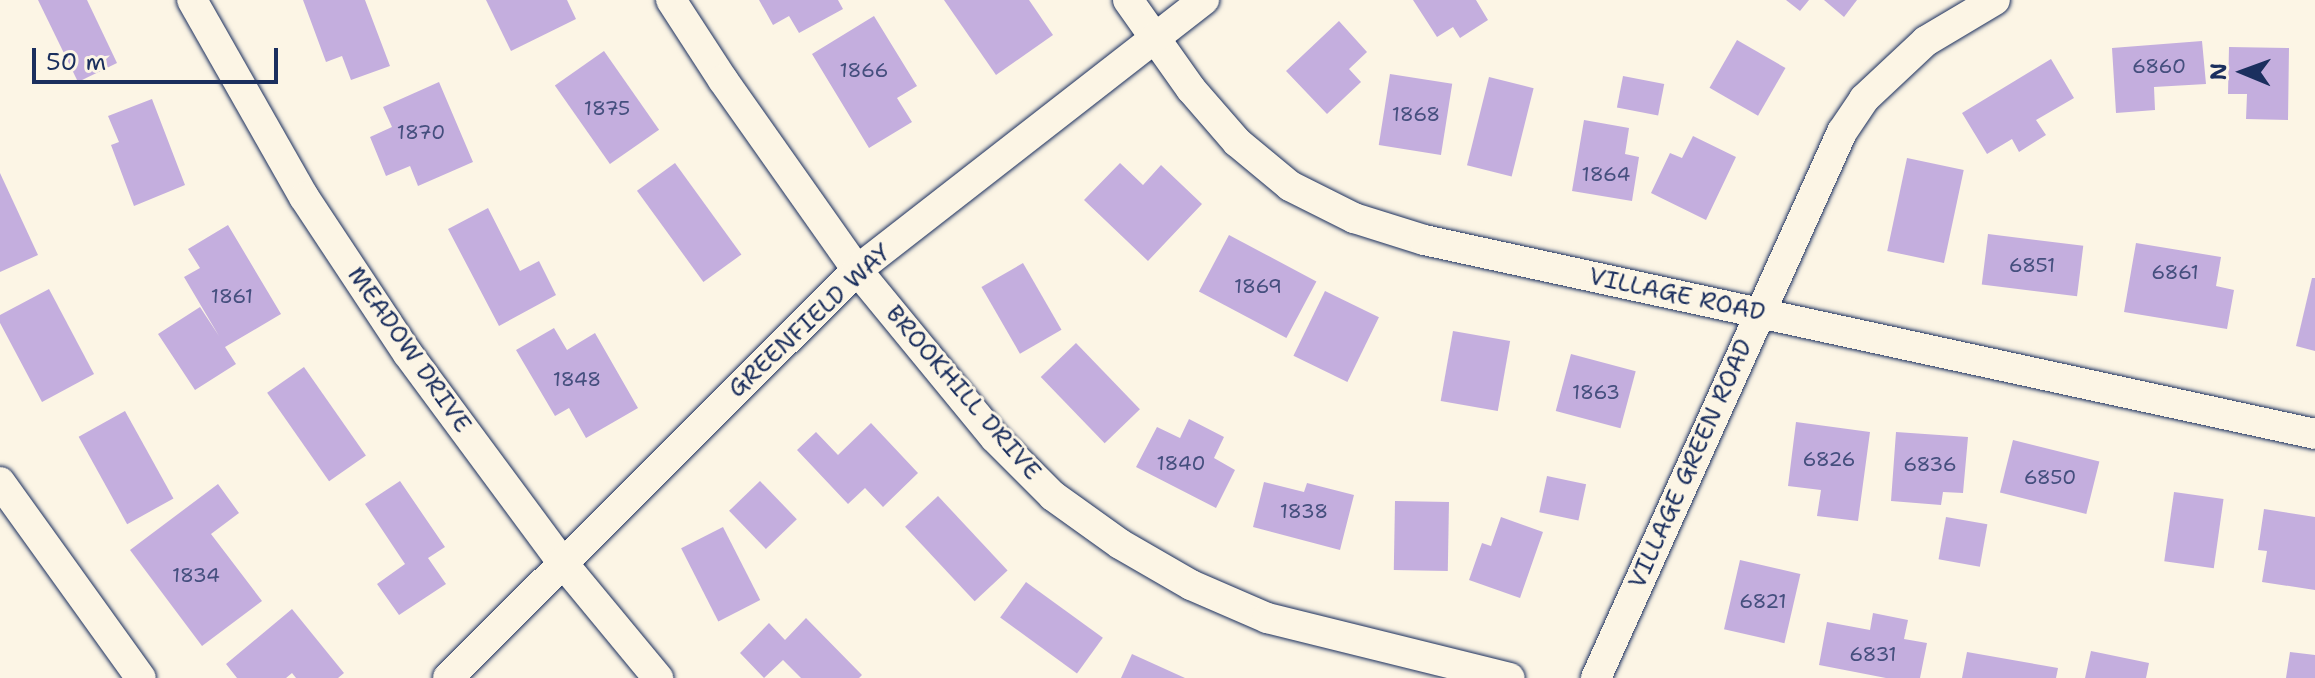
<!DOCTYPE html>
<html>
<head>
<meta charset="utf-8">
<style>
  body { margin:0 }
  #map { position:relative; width:2315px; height:678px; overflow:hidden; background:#fcf5e5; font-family:"Shantell Sans",sans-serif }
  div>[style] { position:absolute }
  .building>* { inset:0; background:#c4aede; transform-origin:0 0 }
  .roads { filter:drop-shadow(0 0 2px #1b2f5e) drop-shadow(0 0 2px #1b2f5e) }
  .street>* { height:30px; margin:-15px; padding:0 15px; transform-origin:15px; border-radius:15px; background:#fcf5e5 }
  span { translate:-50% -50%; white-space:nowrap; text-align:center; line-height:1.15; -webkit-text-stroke:6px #fcf5e5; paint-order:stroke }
  .number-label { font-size:20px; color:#454f7e }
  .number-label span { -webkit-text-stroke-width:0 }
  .street-label { font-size:24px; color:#1b2f5e }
  .north { position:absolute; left:2203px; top:32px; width:80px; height:80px; -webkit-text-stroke:6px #fcf5e5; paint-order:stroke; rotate:271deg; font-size:22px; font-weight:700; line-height:32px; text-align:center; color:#1b2f5e }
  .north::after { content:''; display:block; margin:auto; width:28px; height:36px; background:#1b2f5e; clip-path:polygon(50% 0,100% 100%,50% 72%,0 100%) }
  .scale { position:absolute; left:32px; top:48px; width:246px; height:36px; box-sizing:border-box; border:4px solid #1b2f5e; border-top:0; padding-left:10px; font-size:24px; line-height:28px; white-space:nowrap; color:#1b2f5e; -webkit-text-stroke:6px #fcf5e5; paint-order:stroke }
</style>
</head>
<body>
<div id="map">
  <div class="building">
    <i style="clip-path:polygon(38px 0,87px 0,117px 63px,78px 82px)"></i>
    <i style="clip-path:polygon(303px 0,365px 0,390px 66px,351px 80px,342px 56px,326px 62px)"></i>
    <i style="clip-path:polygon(486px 0,567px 0,576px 19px,511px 51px)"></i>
    <i style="clip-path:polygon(759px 0,838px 0,843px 9px,799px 33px,789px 16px,773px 25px)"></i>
    <i style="clip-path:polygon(944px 0,1029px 0,1053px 35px,996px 75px)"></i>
    <i style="clip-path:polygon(1413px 0,1476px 0,1488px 20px,1460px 38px,1453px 27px,1437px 37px)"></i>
    <i style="clip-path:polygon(1786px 0,1809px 0,1800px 11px)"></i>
    <i style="clip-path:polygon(1824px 0,1857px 0,1844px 17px)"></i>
    <i style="clip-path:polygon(874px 16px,917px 86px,897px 98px,912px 122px,869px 148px,812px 54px)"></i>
    <i style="clip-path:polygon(1339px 21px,1367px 52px,1349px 69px,1361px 82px,1327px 114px,1286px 71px)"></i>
    <i style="left:1737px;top:40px;width:56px;height:55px;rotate:30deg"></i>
    <i style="clip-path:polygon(2202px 41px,2206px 84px,2154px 87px,2155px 110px,2116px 113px,2112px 48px)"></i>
    <i style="clip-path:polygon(2229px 47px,2289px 48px,2288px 120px,2246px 119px,2247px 94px,2228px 94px)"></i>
    <i style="left:604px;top:51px;width:96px;height:60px;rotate:55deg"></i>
    <i style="clip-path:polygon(2051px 59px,2074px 98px,2036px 120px,2046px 135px,2019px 152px,2012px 139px,1987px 154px,1962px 113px)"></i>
    <i style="left:1390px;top:74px;width:63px;height:72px;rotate:9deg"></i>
    <i style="left:1623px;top:76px;width:42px;height:32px;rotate:11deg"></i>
    <i style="left:1489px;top:77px;width:46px;height:91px;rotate:14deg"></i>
    <i style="clip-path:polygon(439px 82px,473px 162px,418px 186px,410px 166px,386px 176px,370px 137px,392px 127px,383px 107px)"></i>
    <i style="clip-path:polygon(152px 99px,185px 185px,134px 206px,111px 145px,119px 142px,108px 116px)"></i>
    <i style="clip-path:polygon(1584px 120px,1629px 128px,1625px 154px,1639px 157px,1632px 201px,1572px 191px)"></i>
    <i style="clip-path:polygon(1693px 136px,1736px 157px,1706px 220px,1651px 193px,1670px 153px,1682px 158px)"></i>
    <i style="left:1907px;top:158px;width:58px;height:95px;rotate:12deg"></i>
    <i style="left:675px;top:163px;width:113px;height:47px;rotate:54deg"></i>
    <i style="clip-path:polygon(1120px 163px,1143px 185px,1161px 165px,1202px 204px,1148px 261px,1084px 200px)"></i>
    <i style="clip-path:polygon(0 173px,38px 255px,0 272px)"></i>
    <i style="clip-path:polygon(488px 208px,520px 271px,539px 261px,556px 295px,499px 326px,448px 229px)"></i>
    <i style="clip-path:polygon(228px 225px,281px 314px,225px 347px,236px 364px,195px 390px,158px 334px,200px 307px,219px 336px,184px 277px,200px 268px,188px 249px)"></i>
    <i style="left:1988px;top:234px;width:96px;height:51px;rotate:7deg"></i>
    <i style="left:1229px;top:235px;width:99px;height:64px;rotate:28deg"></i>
    <i style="clip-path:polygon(2136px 243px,2221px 257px,2216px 286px,2234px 290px,2227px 329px,2124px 312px)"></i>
    <i style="left:1023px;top:263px;width:77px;height:48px;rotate:60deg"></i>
    <i style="clip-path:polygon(2312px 278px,2315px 278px,2315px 351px,2296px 346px)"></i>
    <i style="clip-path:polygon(49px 289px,94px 374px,42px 402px,0 323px,0 315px)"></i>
    <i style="left:1325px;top:291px;width:60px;height:72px;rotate:26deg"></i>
    <i style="clip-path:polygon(554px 328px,567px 350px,595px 333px,638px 408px,586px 438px,569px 408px,555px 416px,516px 350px)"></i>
    <i style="left:1453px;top:331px;width:58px;height:71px;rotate:10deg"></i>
    <i style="left:1076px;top:343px;width:92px;height:49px;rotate:46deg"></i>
    <i style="left:1571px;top:354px;width:67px;height:59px;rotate:15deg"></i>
    <i style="left:304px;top:367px;width:108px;height:45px;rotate:55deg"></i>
    <i style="left:125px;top:411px;width:100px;height:53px;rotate:61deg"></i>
    <i style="clip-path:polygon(1189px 419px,1224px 437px,1214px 458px,1235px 470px,1216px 508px,1136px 467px,1157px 427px,1180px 438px)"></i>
    <i style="clip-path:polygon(1796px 422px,1870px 432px,1858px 521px,1817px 516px,1821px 490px,1788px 486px)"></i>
    <i style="clip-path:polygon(871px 423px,918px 473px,883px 507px,865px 488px,848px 504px,797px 450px,816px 432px,838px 455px)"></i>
    <i style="clip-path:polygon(1896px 432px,1968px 437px,1963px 493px,1943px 492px,1941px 505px,1891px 501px)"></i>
    <i style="left:2013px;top:440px;width:89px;height:54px;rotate:14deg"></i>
    <i style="left:1547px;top:476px;width:40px;height:37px;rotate:12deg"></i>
    <i style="clip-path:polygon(400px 481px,445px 547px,428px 558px,446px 584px,399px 615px,377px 584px,405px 564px,365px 504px)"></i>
    <i style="left:760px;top:481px;width:53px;height:43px;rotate:46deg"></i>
    <i style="clip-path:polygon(1264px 482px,1304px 492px,1307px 483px,1354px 495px,1340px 550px,1253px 527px)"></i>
    <i style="clip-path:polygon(218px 484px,239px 513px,211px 534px,262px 601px,202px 646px,130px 550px)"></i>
    <i style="left:2174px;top:492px;width:50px;height:70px;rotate:8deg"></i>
    <i style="left:938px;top:496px;width:102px;height:45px;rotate:47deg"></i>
    <i style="left:1395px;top:501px;width:54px;height:69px;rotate:1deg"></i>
    <i style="clip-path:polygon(2264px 509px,2315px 517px,2315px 590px,2262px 582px,2267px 551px,2258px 550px)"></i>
    <i style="clip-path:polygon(1501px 517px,1543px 532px,1520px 598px,1469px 580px,1482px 543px,1491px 546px)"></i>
    <i style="left:1946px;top:517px;width:42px;height:43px;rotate:10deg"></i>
    <i style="left:723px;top:527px;width:82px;height:47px;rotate:63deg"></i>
    <i style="left:1740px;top:560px;width:62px;height:71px;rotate:13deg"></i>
    <i style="left:1026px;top:582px;width:95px;height:44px;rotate:36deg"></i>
    <i style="clip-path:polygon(292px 609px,344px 673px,338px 678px,296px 678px,292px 673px,286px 678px,237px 678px,226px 664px)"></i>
    <i style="clip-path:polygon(1873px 613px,1908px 620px,1904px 639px,1927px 643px,1920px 678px,1886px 678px,1819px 665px,1827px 622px,1870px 630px)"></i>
    <i style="clip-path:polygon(806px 618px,862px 675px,859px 678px,801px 678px,783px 660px,764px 678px,740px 653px,769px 623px,785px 640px)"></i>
    <i style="clip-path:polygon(2091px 651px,2149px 663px,2146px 678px,2085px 678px)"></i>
    <i style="clip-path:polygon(1967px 652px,2058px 668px,2056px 678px,1962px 678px)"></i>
    <i style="clip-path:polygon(2290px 652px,2315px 655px,2315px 678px,2286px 678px)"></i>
    <i style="clip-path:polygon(1132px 654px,1185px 678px,1121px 678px)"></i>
  </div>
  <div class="roads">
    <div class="street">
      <i style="left:192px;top:0;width:227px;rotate:60.4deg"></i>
      <i style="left:304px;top:197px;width:188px;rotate:56.5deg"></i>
      <i style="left:408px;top:354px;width:259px;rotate:53.5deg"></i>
      <i style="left:562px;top:562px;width:151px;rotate:50.4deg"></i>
      <i style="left:671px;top:0;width:95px;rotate:57deg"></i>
      <i style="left:723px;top:80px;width:232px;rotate:54.8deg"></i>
      <i style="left:857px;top:270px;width:217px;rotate:50.6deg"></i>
      <i style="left:995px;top:438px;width:82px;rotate:45deg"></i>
      <i style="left:1053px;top:496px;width:82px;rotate:35.6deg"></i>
      <i style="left:1120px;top:544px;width:82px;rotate:30deg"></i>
      <i style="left:1191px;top:585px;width:83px;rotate:23.5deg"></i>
      <i style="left:1267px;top:618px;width:250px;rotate:13.9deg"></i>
      <i style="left:1128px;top:0;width:109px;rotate:54.7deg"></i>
      <i style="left:1191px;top:89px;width:70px;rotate:49deg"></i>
      <i style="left:1237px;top:142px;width:69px;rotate:39.7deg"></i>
      <i style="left:1290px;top:186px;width:72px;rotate:26.6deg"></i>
      <i style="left:1354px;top:218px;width:73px;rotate:17.4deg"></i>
      <i style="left:1424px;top:240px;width:912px;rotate:12.28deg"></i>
      <i style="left:0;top:482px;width:241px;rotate:54.3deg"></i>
      <i style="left:448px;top:678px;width:578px;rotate:-44.93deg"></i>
      <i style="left:857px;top:270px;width:440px;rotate:-37.9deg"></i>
      <i style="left:1596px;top:678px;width:599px;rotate:-65.75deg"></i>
      <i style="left:1842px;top:132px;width:40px;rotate:-56deg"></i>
      <i style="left:1864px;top:99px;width:85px;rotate:-43.1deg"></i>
      <i style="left:1926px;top:41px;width:80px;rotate:-30.7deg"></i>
    </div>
  </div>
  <div class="number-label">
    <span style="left:2159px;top:66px">6860</span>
    <span style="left:864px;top:70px">1866</span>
    <span style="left:607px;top:108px">1875</span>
    <span style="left:1416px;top:114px">1868</span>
    <span style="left:421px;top:132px">1870</span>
    <span style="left:1606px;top:174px">1864</span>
    <span style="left:2032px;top:265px">6851</span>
    <span style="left:2175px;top:272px">6861</span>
    <span style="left:1258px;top:286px">1869</span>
    <span style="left:232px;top:296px">1861</span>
    <span style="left:577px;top:379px">1848</span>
    <span style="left:1596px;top:392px">1863</span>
    <span style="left:1829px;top:459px">6826</span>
    <span style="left:1181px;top:463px">1840</span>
    <span style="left:1930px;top:464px">6836</span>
    <span style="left:2050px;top:477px">6850</span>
    <span style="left:1304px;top:511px">1838</span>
    <span style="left:196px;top:575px">1834</span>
    <span style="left:1763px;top:601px">6821</span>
    <span style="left:1873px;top:654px">6831</span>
  </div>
  <div class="street-label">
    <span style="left:1677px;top:295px;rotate:12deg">VILLAGE ROAD</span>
    <span style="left:810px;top:321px;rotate:-43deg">GREENFIELD WAY</span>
    <span style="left:409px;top:350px;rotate:55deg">MEADOW DRIVE</span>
    <span style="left:963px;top:393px;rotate:49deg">BROOKHILL DRIVE</span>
    <span style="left:1691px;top:464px;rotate:-66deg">VILLAGE GREEN ROAD</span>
  </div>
  <div class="north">N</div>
  <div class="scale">50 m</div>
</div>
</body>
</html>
